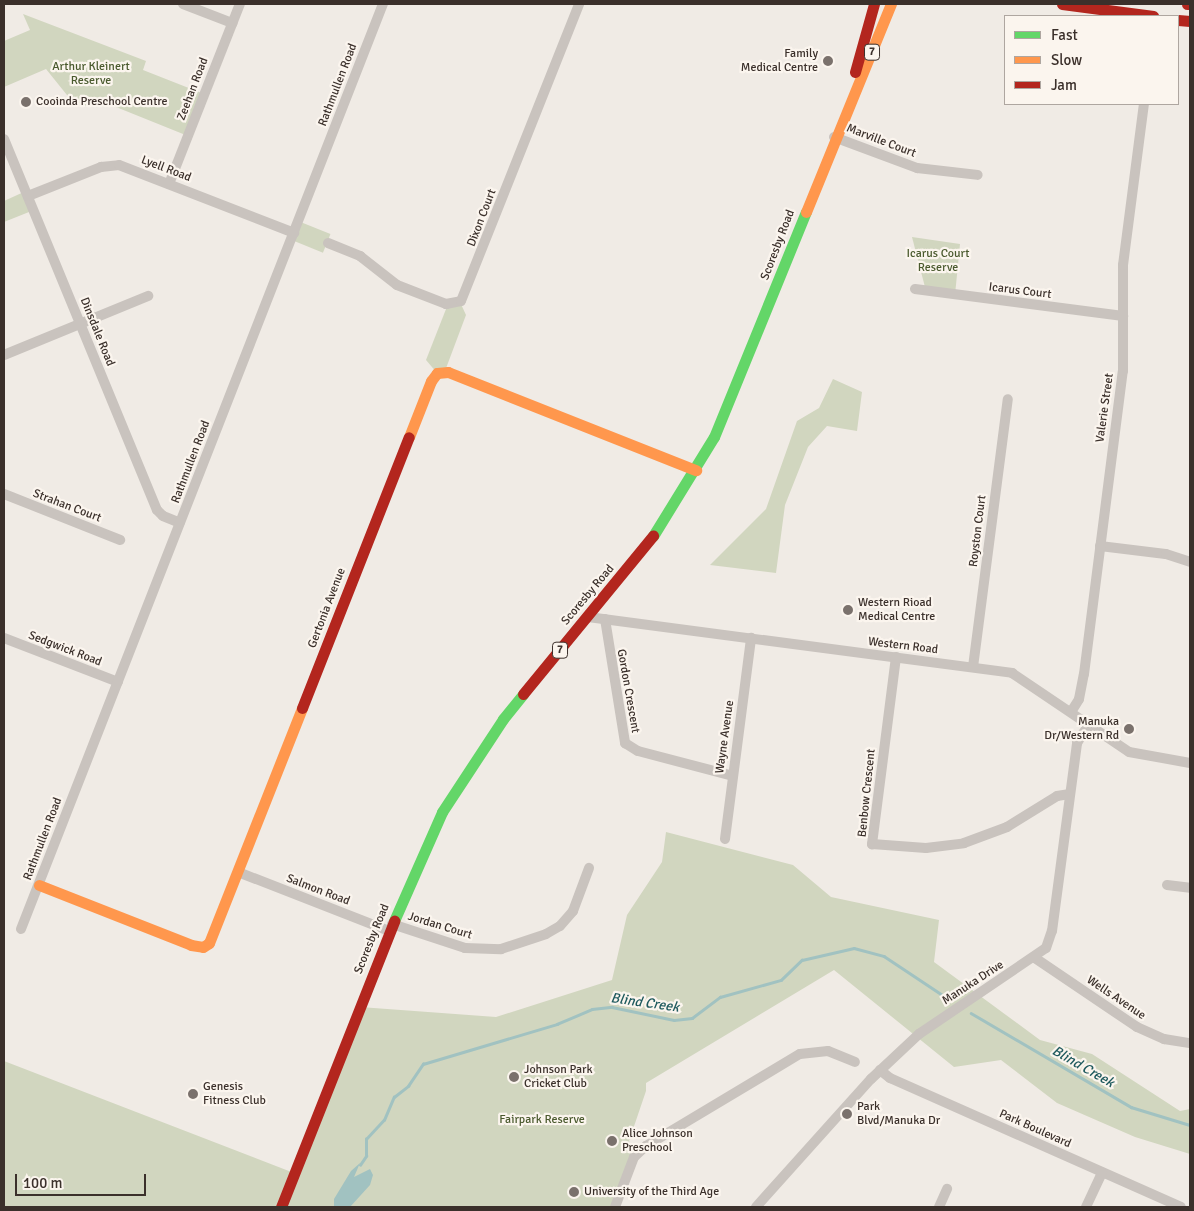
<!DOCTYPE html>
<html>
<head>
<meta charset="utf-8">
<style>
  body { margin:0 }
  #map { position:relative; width:1194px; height:1211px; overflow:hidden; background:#f0ebe5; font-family:Signika,sans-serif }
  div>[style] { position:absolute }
  .green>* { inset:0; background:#d1d6bf; transform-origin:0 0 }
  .water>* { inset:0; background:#a1c2c1 }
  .stream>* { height:2.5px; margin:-1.25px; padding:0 1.25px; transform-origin:1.25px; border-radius:1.25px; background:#a1c2c1 }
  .street>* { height:10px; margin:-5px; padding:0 5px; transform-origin:5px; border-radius:5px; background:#c9c3be }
  .fast>* { height:11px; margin:-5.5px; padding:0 5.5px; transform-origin:5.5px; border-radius:5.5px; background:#63d668 }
  .slow>* { height:11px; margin:-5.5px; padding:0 5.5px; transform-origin:5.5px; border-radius:5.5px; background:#ff974d }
  .jam>* { height:11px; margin:-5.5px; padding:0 5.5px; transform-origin:5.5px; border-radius:5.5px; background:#b3261e }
  .dots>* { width:14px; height:14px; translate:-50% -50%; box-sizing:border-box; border:2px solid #fbf5ee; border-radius:50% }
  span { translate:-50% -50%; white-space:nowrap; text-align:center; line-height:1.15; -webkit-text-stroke:4.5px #fbf5ee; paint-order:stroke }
  .shield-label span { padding:1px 4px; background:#fbf5ee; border:1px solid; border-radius:4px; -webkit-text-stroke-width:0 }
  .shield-label { font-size:11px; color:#3b302b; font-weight:700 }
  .poi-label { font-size:12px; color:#3b302b }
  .right { translate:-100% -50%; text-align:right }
  .left { translate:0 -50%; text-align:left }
  .park-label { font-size:12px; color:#4a5a2e }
  .street-label { font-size:12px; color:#3b302b }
  .water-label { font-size:14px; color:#1f5a5e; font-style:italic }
  .frame { position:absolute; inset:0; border:5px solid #3b302b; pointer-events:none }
  .legend { position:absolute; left:1004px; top:15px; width:175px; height:90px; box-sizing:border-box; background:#fbf5ee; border:1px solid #aea6a0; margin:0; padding:6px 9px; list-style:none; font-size:15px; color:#3b302b }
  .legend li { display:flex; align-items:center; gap:10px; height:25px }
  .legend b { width:25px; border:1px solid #aea6a0 }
  .scale { position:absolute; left:15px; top:1174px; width:131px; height:22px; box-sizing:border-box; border:2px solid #3b302b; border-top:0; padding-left:6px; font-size:15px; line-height:18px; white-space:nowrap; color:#3b302b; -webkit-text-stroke:4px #fbf5ee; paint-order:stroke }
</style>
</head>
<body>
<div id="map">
  <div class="green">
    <i style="clip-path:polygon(23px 14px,146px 61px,143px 70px,204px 94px,188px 136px,116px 107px,75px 105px,46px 69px,4px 87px,4px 41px,30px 30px)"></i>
    <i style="clip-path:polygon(26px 191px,34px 210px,4px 222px,4px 201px)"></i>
    <i style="left:298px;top:221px;width:35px;height:20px;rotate:22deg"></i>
    <i style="clip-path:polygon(912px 237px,960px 244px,955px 295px,926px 291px)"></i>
    <i style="clip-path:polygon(460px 302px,466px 315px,445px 371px,437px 373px,426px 360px,448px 304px)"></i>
    <i style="clip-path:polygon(833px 379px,862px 392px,857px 431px,827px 426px,808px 447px,785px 505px,776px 573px,710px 565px,766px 509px,797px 421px,819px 408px)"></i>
    <i style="clip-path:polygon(666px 832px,793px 865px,831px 897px,939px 920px,934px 962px,1040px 1040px,1092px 1054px,1180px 1111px,1190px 1109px,1190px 1154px,1135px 1137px,1057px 1103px,1001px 1060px,954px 1067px,834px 970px,646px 1083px,646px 1091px,629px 1141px,636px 1154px,615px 1207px,4px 1207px,4px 1061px,294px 1173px,360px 1007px,496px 1017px,612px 980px,627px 915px,662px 862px)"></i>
  </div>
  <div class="water">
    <i style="clip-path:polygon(360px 1163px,354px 1177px,370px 1169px,373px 1175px,370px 1185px,350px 1207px,334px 1207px,334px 1199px,351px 1171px)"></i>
  </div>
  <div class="stream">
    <i style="left:971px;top:1013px;width:186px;rotate:30.4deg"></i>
    <i style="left:1131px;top:1107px;width:62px;rotate:17deg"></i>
    <i style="left:360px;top:1165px;width:11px;rotate:-56deg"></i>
    <i style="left:366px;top:1156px;width:17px;rotate:-90deg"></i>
    <i style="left:366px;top:1139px;width:26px;rotate:-47deg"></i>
    <i style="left:384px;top:1120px;width:25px;rotate:-67deg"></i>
    <i style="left:394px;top:1097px;width:18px;rotate:-38deg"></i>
    <i style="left:408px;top:1086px;width:27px;rotate:-56deg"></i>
    <i style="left:423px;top:1064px;width:140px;rotate:-16.6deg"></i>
    <i style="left:557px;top:1024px;width:38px;rotate:-23deg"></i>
    <i style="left:592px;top:1009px;width:20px;rotate:-6deg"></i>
    <i style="left:612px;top:1007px;width:63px;rotate:11.8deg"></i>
    <i style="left:674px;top:1020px;width:18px;rotate:-6deg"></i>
    <i style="left:692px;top:1018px;width:35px;rotate:-37deg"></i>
    <i style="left:720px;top:997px;width:63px;rotate:-15.6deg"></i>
    <i style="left:781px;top:980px;width:29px;rotate:-44deg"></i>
    <i style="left:802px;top:960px;width:53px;rotate:-13deg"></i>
    <i style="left:854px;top:948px;width:31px;rotate:15deg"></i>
    <i style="left:884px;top:956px;width:79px;rotate:33.7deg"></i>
  </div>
  <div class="street">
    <i style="left:183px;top:4px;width:53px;rotate:21.2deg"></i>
    <i style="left:834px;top:137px;width:89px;rotate:20.5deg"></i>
    <i style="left:917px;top:168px;width:61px;rotate:6.5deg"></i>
    <i style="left:4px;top:139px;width:401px;rotate:67.6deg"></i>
    <i style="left:157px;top:510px;width:8px;rotate:45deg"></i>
    <i style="left:163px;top:516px;width:18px;rotate:22deg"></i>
    <i style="left:169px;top:184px;width:193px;rotate:-68.5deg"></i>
    <i style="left:28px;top:196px;width:79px;rotate:-21.7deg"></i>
    <i style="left:101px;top:167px;width:18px;rotate:-6deg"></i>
    <i style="left:119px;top:165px;width:188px;rotate:21.2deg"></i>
    <i style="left:328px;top:243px;width:35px;rotate:22deg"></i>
    <i style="left:360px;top:256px;width:47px;rotate:38.1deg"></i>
    <i style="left:397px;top:285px;width:53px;rotate:21.2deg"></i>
    <i style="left:446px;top:304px;width:15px;rotate:-11deg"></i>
    <i style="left:461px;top:301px;width:320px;rotate:-68.3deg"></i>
    <i style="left:915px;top:289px;width:210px;rotate:7.4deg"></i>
    <i style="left:4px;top:355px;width:156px;rotate:-22.3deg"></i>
    <i style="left:4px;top:494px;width:125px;rotate:21.6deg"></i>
    <i style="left:1100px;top:546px;width:66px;rotate:6.9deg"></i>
    <i style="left:1166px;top:554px;width:25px;rotate:18deg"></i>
    <i style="left:588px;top:617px;width:428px;rotate:7.5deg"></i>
    <i style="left:1012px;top:673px;width:141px;rotate:34deg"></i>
    <i style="left:1129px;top:752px;width:62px;rotate:10.2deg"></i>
    <i style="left:605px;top:619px;width:126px;rotate:80.8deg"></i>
    <i style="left:625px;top:743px;width:15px;rotate:32deg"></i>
    <i style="left:638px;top:751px;width:98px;rotate:14.7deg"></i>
    <i style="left:4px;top:638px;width:122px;rotate:21.1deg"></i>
    <i style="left:896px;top:657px;width:189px;rotate:97.3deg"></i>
    <i style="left:872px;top:844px;width:54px;rotate:4.2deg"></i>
    <i style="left:926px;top:848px;width:38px;rotate:-7deg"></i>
    <i style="left:964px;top:843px;width:46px;rotate:-20.4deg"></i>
    <i style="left:1007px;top:827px;width:59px;rotate:-31.8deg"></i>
    <i style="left:1057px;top:796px;width:13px;rotate:-9deg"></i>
    <i style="left:973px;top:667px;width:270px;rotate:-82.6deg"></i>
    <i style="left:1071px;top:712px;width:15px;rotate:-58deg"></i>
    <i style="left:1079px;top:699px;width:25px;rotate:-79deg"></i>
    <i style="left:1084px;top:674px;width:305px;rotate:-82.7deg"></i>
    <i style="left:1123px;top:371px;width:106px;rotate:-90deg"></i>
    <i style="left:1123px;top:265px;width:162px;rotate:-82.6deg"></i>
    <i style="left:725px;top:839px;width:203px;rotate:-82.6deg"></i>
    <i style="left:238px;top:872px;width:162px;rotate:21.3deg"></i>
    <i style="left:1167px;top:885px;width:23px;rotate:7deg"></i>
    <i style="left:392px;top:924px;width:77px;rotate:18.2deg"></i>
    <i style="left:465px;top:948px;width:36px;rotate:2deg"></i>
    <i style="left:501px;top:949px;width:47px;rotate:-18.4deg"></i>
    <i style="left:546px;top:934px;width:16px;rotate:-30deg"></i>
    <i style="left:560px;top:926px;width:20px;rotate:-49deg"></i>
    <i style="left:573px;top:911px;width:46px;rotate:-69.6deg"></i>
    <i style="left:21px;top:929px;width:993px;rotate:-68.63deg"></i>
    <i style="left:1035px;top:958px;width:123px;rotate:34.1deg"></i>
    <i style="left:1137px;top:1027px;width:30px;rotate:24deg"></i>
    <i style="left:1164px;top:1039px;width:26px;rotate:9deg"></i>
    <i style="left:880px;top:1070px;width:13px;rotate:39deg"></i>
    <i style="left:890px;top:1078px;width:318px;rotate:23.9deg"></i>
    <i style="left:615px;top:1207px;width:53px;rotate:-69.2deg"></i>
    <i style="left:634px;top:1157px;width:16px;rotate:-43deg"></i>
    <i style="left:646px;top:1146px;width:179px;rotate:-30.9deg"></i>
    <i style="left:800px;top:1054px;width:28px;rotate:-6deg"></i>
    <i style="left:828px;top:1051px;width:29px;rotate:22deg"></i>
    <i style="left:756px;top:1207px;width:172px;rotate:-48.1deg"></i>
    <i style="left:871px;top:1079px;width:66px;rotate:-43.2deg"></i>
    <i style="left:919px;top:1034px;width:153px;rotate:-34.1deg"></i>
    <i style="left:1046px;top:948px;width:18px;rotate:-71deg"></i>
    <i style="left:1052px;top:931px;width:190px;rotate:-82.4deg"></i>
    <i style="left:1077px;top:743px;width:22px;rotate:-58deg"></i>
    <i style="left:939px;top:1207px;width:20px;rotate:-66deg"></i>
    <i style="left:1086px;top:1207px;width:38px;rotate:-65deg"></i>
  </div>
  <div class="fast">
    <i style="left:653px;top:536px;width:116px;rotate:-58.4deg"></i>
    <i style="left:714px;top:437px;width:243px;rotate:-67.8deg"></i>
    <i style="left:394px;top:921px;width:119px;rotate:-66.2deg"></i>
    <i style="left:442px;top:812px;width:111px;rotate:-56.7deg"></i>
    <i style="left:503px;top:719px;width:32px;rotate:-51deg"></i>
  </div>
  <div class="slow">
    <i style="left:806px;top:212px;width:225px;rotate:-67.8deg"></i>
    <i style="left:409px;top:437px;width:60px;rotate:-68.6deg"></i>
    <i style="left:431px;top:381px;width:10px;rotate:-53deg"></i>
    <i style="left:437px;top:373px;width:11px;rotate:-5deg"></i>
    <i style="left:448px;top:372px;width:267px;rotate:21.6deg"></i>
    <i style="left:39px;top:885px;width:163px;rotate:21.5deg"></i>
    <i style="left:191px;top:945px;width:12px;rotate:9deg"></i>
    <i style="left:203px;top:947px;width:7px;rotate:-34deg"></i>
    <i style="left:209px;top:943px;width:253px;rotate:-68.4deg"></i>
  </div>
  <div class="jam">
    <i style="left:1062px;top:4px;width:92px;rotate:7.5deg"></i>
    <i style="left:1187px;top:4px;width:3px"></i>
    <i style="left:1178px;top:20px;width:12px;rotate:5deg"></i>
    <i style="left:855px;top:72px;width:71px;rotate:-74.4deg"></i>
    <i style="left:523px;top:694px;width:205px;rotate:-50.6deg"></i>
    <i style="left:302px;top:708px;width:291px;rotate:-68.5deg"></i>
    <i style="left:281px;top:1207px;width:308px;rotate:-68.4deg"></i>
  </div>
  <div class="dots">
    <i style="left:828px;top:61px;background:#7a716c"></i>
    <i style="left:26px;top:102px;background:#7a716c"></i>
    <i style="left:848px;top:610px;background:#7a716c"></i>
    <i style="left:1129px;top:729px;background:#7a716c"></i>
    <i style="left:514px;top:1077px;background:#7a716c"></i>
    <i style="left:193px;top:1094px;background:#7a716c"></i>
    <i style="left:847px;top:1114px;background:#7a716c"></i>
    <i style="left:612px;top:1141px;background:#7a716c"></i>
    <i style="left:574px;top:1192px;background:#7a716c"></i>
  </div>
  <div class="shield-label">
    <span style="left:872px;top:52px">7</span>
    <span style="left:560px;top:650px">7</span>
  </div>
  <div class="poi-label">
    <span class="right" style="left:818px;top:61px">Family<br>Medical Centre</span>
    <span class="left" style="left:36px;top:102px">Cooinda Preschool Centre</span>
    <span class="left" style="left:858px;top:610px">Western Rioad<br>Medical Centre</span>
    <span class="right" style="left:1119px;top:729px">Manuka<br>Dr/Western Rd</span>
    <span class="left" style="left:524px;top:1077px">Johnson Park<br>Cricket Club</span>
    <span class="left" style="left:203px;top:1094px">Genesis<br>Fitness Club</span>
    <span class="left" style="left:857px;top:1114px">Park<br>Blvd/Manuka Dr</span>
    <span class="left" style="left:622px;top:1141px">Alice Johnson<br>Preschool</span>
    <span class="left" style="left:584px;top:1192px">University of the Third Age</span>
  </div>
  <div class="park-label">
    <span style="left:91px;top:74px">Arthur Kleinert<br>Reserve</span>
    <span style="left:938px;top:261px">Icarus Court<br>Reserve</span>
    <span style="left:542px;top:1120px">Fairpark Reserve</span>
  </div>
  <div class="street-label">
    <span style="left:338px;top:85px;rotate:-69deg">Rathmullen Road</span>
    <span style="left:193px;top:89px;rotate:-69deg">Zeehan Road</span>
    <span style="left:881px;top:141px;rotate:21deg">Marville Court</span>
    <span style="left:166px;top:169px;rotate:21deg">Lyell Road</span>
    <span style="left:482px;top:218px;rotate:-69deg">Dixon Court</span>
    <span style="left:778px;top:245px;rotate:-69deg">Scoresby Road</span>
    <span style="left:1020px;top:291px;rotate:7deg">Icarus Court</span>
    <span style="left:97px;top:332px;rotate:68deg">Dinsdale Road</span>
    <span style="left:1105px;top:408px;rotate:-82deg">Valerie Street</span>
    <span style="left:191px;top:462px;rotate:-69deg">Rathmullen Road</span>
    <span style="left:67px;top:506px;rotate:21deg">Strahan Court</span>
    <span style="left:978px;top:531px;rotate:-83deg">Royston Court</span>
    <span style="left:588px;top:595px;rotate:-50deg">Scoresby Road</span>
    <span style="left:327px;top:608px;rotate:-69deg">Gertonia Avenue</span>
    <span style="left:903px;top:646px;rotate:7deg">Western Road</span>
    <span style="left:65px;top:649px;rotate:21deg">Sedgwick Road</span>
    <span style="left:628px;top:691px;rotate:80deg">Gordon Crescent</span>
    <span style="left:725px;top:737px;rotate:-82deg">Wayne Avenue</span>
    <span style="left:867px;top:793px;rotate:-84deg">Benbow Crescent</span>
    <span style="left:43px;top:839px;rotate:-69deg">Rathmullen Road</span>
    <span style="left:318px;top:890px;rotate:21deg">Salmon Road</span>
    <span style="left:440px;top:926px;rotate:17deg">Jordan Court</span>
    <span style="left:372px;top:939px;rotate:-68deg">Scoresby Road</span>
    <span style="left:973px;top:983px;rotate:-33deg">Manuka Drive</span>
    <span style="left:1116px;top:998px;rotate:34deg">Wells Avenue</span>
    <span style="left:1035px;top:1129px;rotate:24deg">Park Boulevard</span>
  </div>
  <div class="water-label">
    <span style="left:645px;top:1003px;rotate:8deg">Blind Creek</span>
    <span style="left:1083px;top:1067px;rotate:30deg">Blind Creek</span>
  </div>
  <div class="frame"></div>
  <ul class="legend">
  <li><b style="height:6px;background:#63d668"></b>Fast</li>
  <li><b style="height:6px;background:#ff974d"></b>Slow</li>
  <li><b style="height:6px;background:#b3261e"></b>Jam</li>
  </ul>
  <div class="scale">100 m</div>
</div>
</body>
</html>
